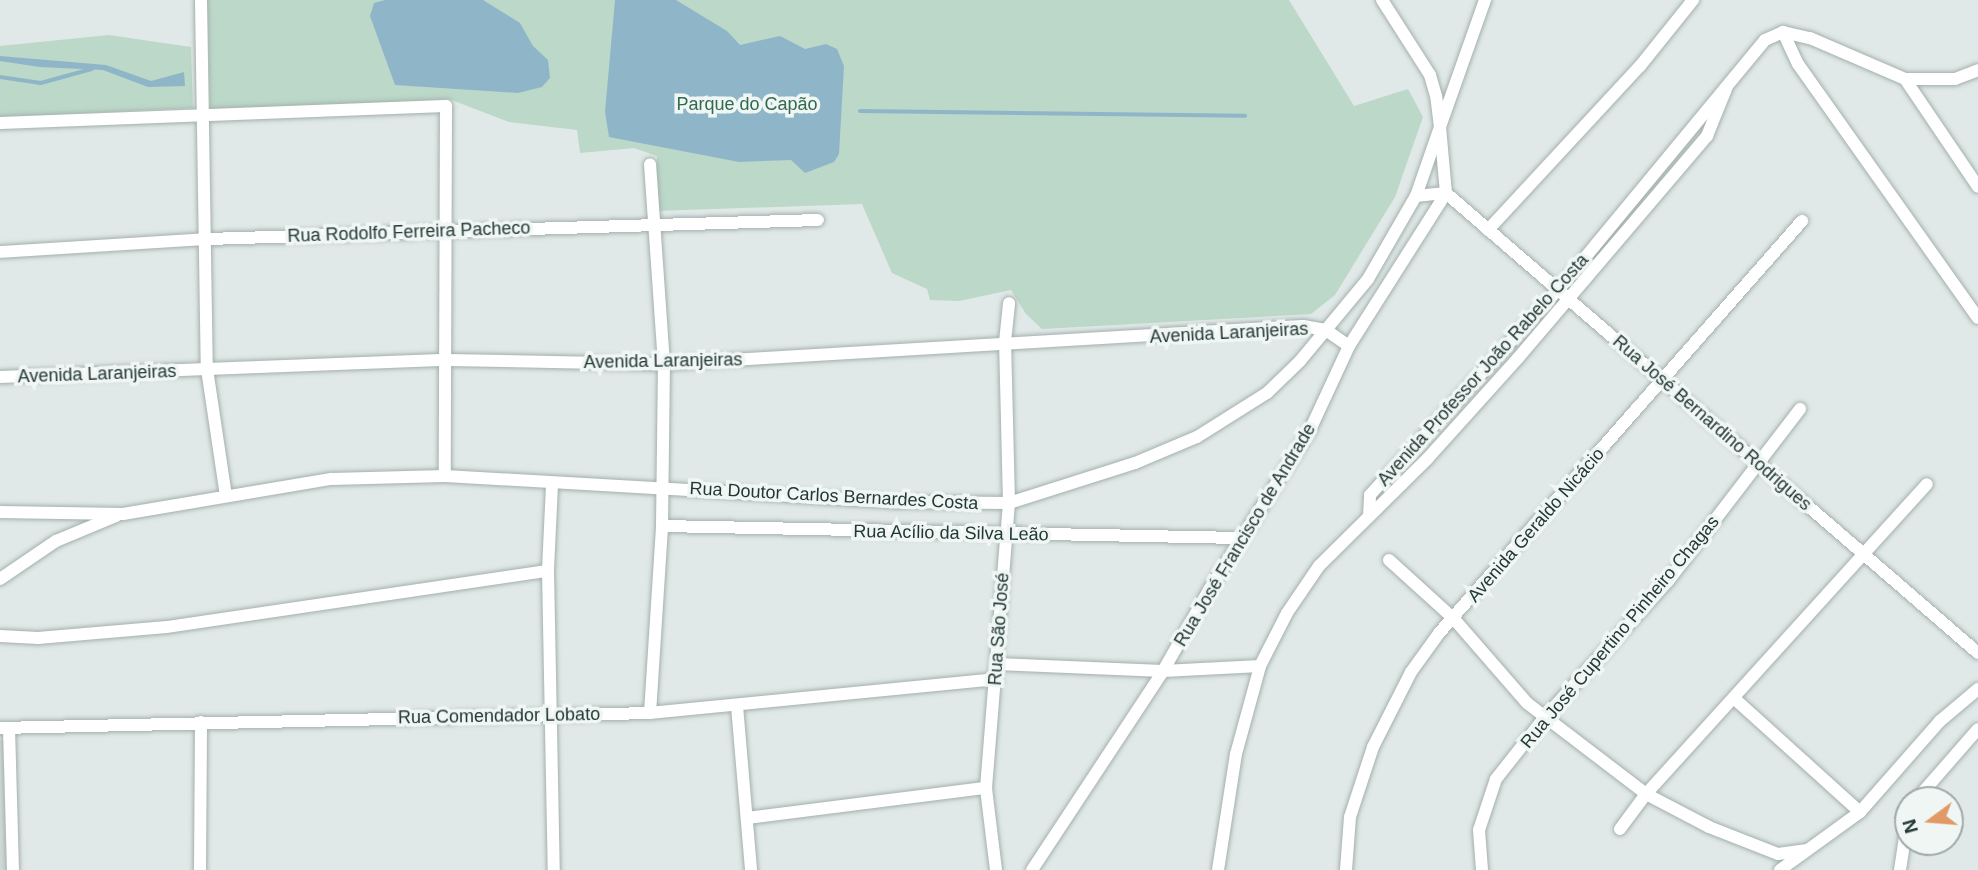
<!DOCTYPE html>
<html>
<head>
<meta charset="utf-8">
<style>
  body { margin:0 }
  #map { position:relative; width:1978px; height:870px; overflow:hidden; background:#e0e9e7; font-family:Arial,sans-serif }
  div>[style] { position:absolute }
  .built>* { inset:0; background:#cfd9d6 }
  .green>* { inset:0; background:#bbd8c8 }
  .water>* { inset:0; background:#8eb6c8 }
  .stream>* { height:3.5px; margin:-1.75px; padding:0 1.75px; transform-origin:1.75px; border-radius:1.75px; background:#8eb6c8 }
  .roads { filter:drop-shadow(0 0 2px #a4b0ae) drop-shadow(0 0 2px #a4b0ae) }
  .minor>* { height:12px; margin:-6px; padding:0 6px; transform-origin:6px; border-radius:6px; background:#fff }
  span { translate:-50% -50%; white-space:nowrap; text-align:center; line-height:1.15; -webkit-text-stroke:7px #f0f6f4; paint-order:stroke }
  .park-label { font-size:18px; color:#326951 }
  .street-label { font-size:18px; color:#233835 }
  .north { position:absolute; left:1894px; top:786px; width:70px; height:70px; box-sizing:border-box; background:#f0f6f4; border:2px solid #9eaaa8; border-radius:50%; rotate:254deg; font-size:19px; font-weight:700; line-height:28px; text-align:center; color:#233835 }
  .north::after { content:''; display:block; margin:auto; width:24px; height:32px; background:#e19966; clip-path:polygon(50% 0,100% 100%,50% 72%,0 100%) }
</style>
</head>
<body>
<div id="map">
  <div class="built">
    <i style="clip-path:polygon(0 740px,3px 740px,10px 870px,0 870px)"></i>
  </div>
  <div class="green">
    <i style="clip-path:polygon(207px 0,1289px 0,1354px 106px,1408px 89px,1423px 117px,1395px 197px,1335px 295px,1311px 314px,1042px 329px,1026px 314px,1011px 290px,959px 301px,930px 300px,927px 289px,892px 273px,862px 204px,655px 211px,657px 156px,634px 148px,580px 153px,577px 130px,509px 122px,449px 99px,210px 110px)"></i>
    <i style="clip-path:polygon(109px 35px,191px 47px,193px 108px,0 117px,0 46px)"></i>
  </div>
  <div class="water">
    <i style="clip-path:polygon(385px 0,483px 0,520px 23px,533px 46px,548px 60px,550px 78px,542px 87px,518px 93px,395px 85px,370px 16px,374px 3px)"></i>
    <i style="clip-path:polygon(615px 0,676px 0,727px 31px,740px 45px,780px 36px,805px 49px,826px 44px,837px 49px,844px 66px,839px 154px,834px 162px,805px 173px,791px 160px,739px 162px,609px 137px,605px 112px)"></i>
    <i style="clip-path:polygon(0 56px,106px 65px,151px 81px,184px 72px,185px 86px,148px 87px,103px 70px,40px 67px,0 61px)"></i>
  </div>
  <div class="stream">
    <i style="left:0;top:77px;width:41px;rotate:8.3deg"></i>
    <i style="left:41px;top:83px;width:53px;rotate:-15.4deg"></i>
    <i style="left:860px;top:111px;width:385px;rotate:0.7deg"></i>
  </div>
  <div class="roads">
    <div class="minor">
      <i style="left:201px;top:0;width:369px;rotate:89.1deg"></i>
      <i style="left:207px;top:369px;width:128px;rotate:81.5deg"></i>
      <i style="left:1783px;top:32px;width:35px;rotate:65deg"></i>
      <i style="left:1798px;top:64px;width:311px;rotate:54.7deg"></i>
      <i style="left:1905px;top:79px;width:130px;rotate:55.9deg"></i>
      <i style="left:0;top:123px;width:446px;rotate:-2.2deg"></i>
      <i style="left:446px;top:106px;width:370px;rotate:90.2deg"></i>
      <i style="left:1446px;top:193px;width:703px;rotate:40.85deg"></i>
      <i style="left:1446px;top:193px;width:66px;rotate:-95.2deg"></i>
      <i style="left:1440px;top:127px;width:135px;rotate:-70.5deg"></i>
      <i style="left:1416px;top:196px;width:30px;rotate:-6deg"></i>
      <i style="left:1488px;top:230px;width:224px;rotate:-47.2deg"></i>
      <i style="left:1640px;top:66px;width:85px;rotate:-51.2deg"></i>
      <i style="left:0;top:252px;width:207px;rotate:-3.6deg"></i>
      <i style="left:207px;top:239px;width:611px;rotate:-1.78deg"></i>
      <i style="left:0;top:377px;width:447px;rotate:-2.2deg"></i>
      <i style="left:447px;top:360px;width:217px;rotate:1.1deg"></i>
      <i style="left:664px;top:364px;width:640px;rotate:-3.4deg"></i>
      <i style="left:1303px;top:326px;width:23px;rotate:10deg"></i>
      <i style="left:1326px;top:330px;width:28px;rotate:35deg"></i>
      <i style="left:552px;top:485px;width:86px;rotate:92.7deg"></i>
      <i style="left:548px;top:571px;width:299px;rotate:88.9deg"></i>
      <i style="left:0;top:512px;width:123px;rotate:0.9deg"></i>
      <i style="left:123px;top:514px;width:211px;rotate:-9.6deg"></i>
      <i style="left:331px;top:479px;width:114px;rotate:-1.5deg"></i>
      <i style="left:445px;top:476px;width:455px;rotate:3.3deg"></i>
      <i style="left:899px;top:502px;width:110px;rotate:0.5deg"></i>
      <i style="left:1009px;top:503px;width:132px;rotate:-17.6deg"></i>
      <i style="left:1135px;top:463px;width:67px;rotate:-22.8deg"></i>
      <i style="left:1197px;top:437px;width:83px;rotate:-32.2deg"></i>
      <i style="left:1267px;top:393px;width:46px;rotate:-44.1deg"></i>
      <i style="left:1300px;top:361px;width:107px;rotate:-50.3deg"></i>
      <i style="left:1368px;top:279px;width:96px;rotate:-60deg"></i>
      <i style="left:1416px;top:196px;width:73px;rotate:-70.8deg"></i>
      <i style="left:1440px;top:127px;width:31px;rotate:-97deg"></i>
      <i style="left:1436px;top:96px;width:22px;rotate:-106deg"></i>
      <i style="left:1430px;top:75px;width:89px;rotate:-122.6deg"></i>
      <i style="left:1369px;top:516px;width:21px;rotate:-87deg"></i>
      <i style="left:1370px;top:495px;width:280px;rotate:-47.5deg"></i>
      <i style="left:1559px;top:289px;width:323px;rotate:-50.4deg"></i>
      <i style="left:1765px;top:40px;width:20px;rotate:-24deg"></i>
      <i style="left:1783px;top:32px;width:28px;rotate:13deg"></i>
      <i style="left:1810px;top:38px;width:103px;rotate:23.3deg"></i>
      <i style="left:1905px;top:79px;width:50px"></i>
      <i style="left:1955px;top:79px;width:25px;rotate:-21deg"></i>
      <i style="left:662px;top:526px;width:579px;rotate:1.19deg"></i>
      <i style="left:1389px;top:560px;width:88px;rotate:42.2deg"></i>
      <i style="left:1454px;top:619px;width:111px;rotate:49deg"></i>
      <i style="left:1527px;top:703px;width:150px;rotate:37.4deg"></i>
      <i style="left:1646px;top:794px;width:71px;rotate:27.6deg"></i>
      <i style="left:1709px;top:827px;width:74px;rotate:21.4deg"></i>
      <i style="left:1778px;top:854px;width:28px;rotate:-8deg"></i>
      <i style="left:0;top:579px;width:68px;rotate:-34.2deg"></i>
      <i style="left:56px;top:541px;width:65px;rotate:-22.6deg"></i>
      <i style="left:0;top:636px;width:38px;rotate:3deg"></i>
      <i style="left:38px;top:638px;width:129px;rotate:-4.9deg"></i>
      <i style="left:167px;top:627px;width:385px;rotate:-8.4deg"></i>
      <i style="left:997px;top:664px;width:166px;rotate:2.4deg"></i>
      <i style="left:1163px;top:671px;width:97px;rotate:-3deg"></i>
      <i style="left:1736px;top:700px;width:167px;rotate:42.1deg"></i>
      <i style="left:737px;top:706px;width:165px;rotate:85.1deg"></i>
      <i style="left:650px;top:713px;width:187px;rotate:-86.3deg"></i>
      <i style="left:662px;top:526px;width:162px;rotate:-89.3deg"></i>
      <i style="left:664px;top:364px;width:200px;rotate:-94deg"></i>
      <i style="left:0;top:728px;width:650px;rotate:-1.32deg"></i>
      <i style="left:650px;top:713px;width:348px;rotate:-5.6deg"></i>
      <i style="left:9px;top:728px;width:142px;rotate:88.4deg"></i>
      <i style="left:1916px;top:800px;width:94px;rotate:-48.9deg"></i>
      <i style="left:747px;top:818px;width:241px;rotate:-7.2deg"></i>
      <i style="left:1620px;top:829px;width:44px;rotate:-53.4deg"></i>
      <i style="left:1646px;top:794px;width:418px;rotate:-47.8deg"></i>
      <i style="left:200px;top:870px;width:148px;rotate:-89.6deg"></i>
      <i style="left:996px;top:870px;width:83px;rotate:-97deg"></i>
      <i style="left:986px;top:788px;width:286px;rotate:-85.4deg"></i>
      <i style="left:1009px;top:503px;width:161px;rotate:-91.4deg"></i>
      <i style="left:1005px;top:342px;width:39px;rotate:-84deg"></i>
      <i style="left:1032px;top:870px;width:238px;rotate:-56.6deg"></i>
      <i style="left:1163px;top:671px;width:93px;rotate:-60.4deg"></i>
      <i style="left:1209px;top:590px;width:189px;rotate:-57.7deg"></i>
      <i style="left:1310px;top:430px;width:93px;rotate:-65.1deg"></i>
      <i style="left:1349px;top:346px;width:181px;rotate:-57.6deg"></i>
      <i style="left:1218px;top:870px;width:117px;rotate:-81.2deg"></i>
      <i style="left:1236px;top:754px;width:91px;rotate:-74.7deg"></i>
      <i style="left:1260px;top:666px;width:59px;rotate:-63deg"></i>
      <i style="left:1287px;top:613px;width:57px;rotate:-55.8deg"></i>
      <i style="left:1319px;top:566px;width:153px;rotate:-44.7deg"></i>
      <i style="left:1428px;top:458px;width:135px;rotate:-48deg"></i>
      <i style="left:1518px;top:358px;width:292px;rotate:-49.6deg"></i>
      <i style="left:1707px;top:136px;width:51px;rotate:-68deg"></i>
      <i style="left:1346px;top:870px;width:53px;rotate:-85.7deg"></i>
      <i style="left:1350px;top:817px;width:74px;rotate:-71.8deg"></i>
      <i style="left:1373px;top:747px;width:84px;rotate:-63.1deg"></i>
      <i style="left:1411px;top:672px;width:49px;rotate:-54.1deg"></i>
      <i style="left:1440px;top:632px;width:548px;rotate:-48.63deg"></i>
      <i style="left:1482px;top:870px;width:40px;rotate:-94.3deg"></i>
      <i style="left:1479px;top:830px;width:54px;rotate:-71.6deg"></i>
      <i style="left:1496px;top:779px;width:79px;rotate:-51.7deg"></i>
      <i style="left:1545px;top:717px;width:183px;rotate:-47.9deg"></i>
      <i style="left:1668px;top:581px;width:217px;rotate:-52.5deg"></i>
      <i style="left:1780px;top:870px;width:99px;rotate:-35.9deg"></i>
      <i style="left:1860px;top:812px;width:121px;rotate:-48.7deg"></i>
      <i style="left:1940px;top:721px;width:50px;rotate:-40.1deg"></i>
      <i style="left:1900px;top:870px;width:53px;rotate:-81.3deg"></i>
    </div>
  </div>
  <div class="park-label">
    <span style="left:747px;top:104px">Parque do Capão</span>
  </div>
  <div class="street-label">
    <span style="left:409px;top:232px;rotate:-2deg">Rua Rodolfo Ferreira Pacheco</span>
    <span style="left:1229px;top:333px;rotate:-3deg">Avenida Laranjeiras</span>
    <span style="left:663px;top:361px;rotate:-1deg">Avenida Laranjeiras</span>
    <span style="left:1483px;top:370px;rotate:-48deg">Avenida Professor João Rabelo Costa</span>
    <span style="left:97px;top:374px;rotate:-2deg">Avenida Laranjeiras</span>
    <span style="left:1712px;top:423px;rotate:41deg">Rua José Bernardino Rodrigues</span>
    <span style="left:834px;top:496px;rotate:3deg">Rua Doutor Carlos Bernardes Costa</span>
    <span style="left:1536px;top:525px;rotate:-49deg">Avenida Geraldo Nicácio</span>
    <span style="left:951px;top:533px;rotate:1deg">Rua Acílio da Silva Leão</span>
    <span style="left:1245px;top:535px;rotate:-59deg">Rua José Francisco de Andrade</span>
    <span style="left:999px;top:629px;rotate:-86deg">Rua São José</span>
    <span style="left:1620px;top:632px;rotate:-50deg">Rua José Cupertino Pinheiro Chagas</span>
    <span style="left:499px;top:716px;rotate:-1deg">Rua Comendador Lobato</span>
  </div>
  <div class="north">N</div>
</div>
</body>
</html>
